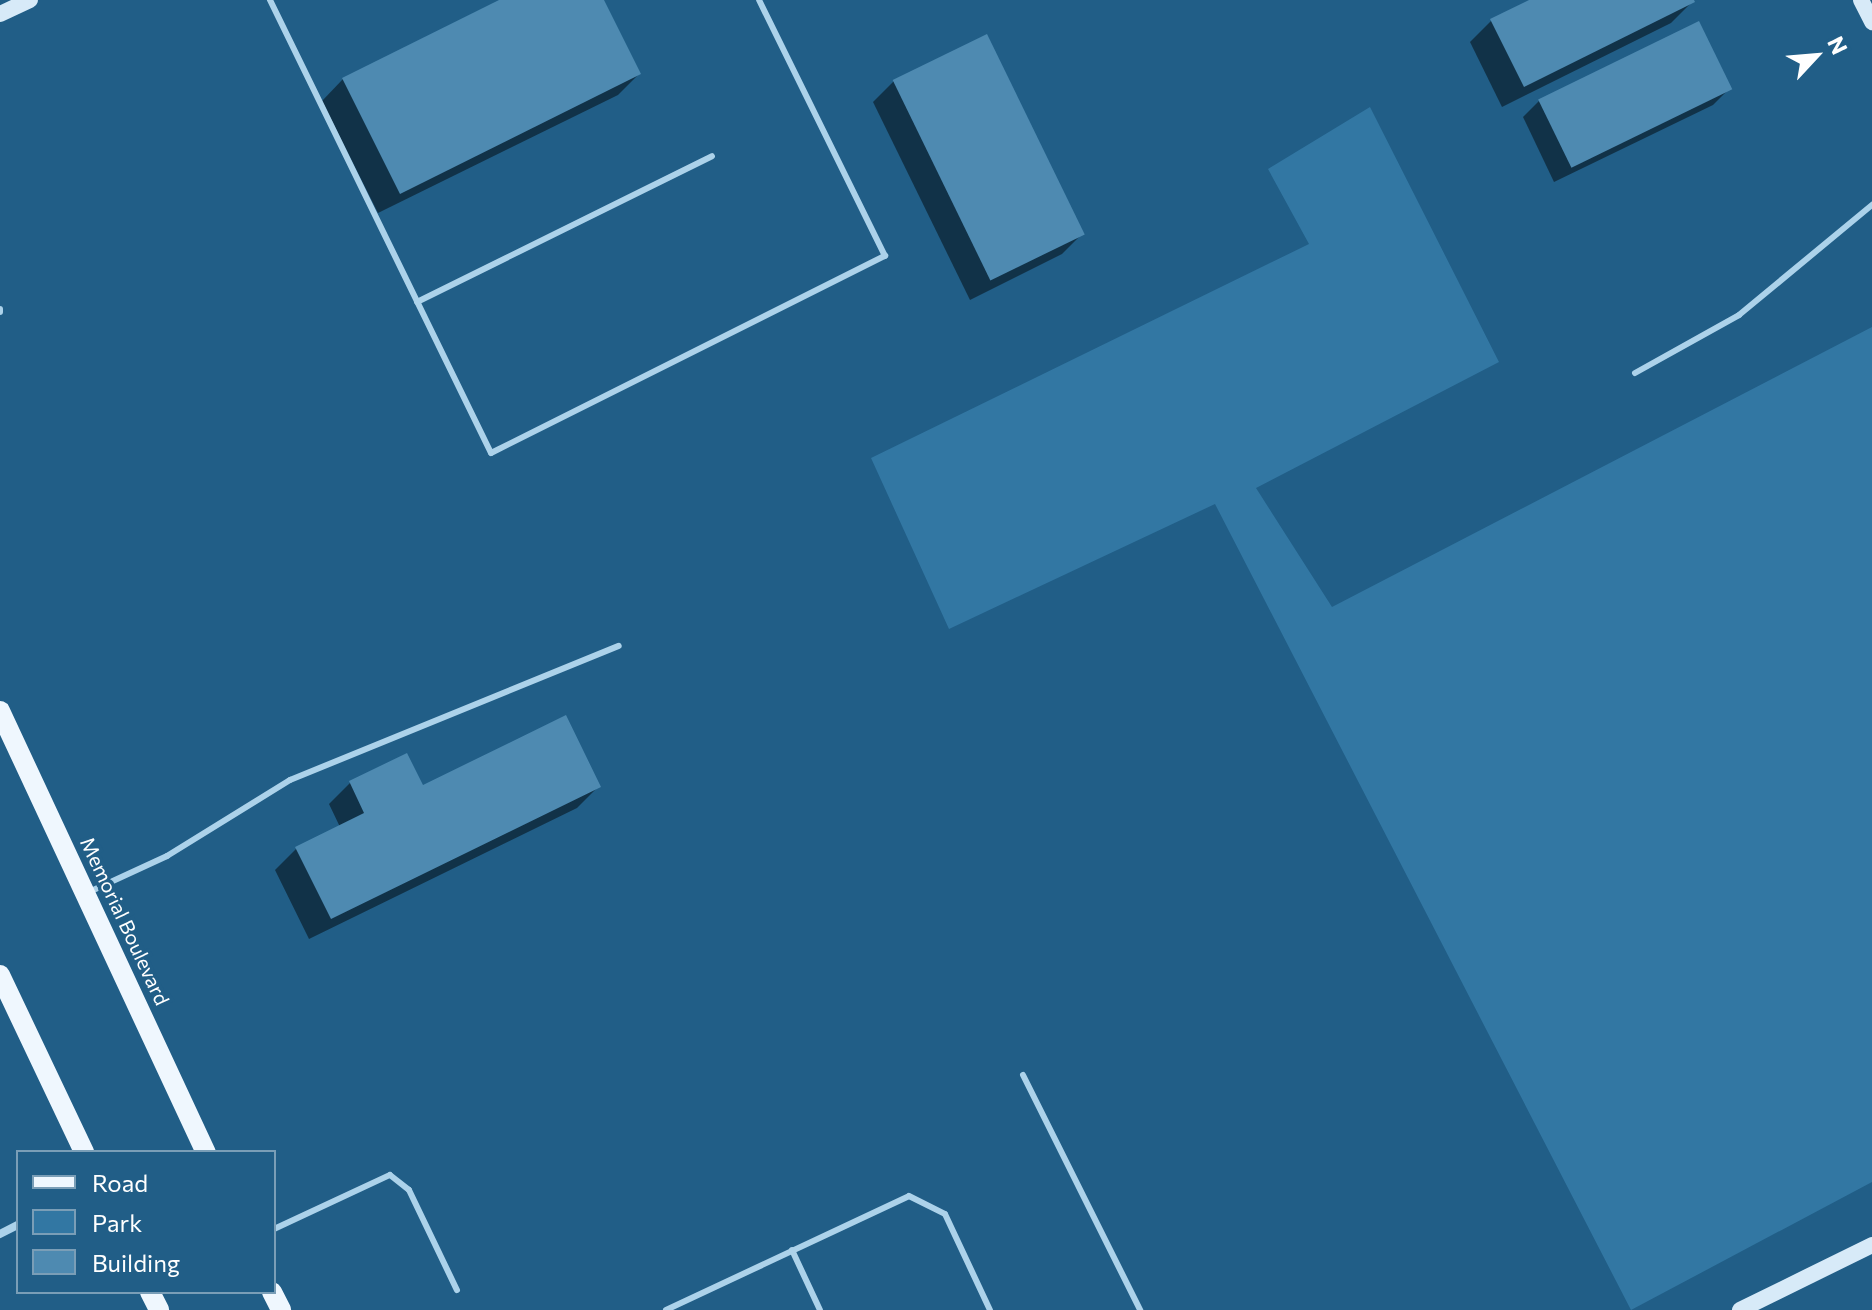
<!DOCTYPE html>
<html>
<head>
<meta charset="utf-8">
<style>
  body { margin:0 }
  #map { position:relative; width:1872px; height:1310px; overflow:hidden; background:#215e87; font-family:Commissioner,sans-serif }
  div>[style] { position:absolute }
  .green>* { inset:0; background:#3277a3 }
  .shadow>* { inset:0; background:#0007 }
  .building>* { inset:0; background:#4e8ab1; transform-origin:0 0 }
  .lane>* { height:6px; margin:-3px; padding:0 3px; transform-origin:3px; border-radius:3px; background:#acd2ea }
  .street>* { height:8px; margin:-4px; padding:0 4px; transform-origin:4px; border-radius:4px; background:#acd2ea }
  .secondary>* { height:16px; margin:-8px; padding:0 8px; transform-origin:8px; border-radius:8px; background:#d7eaf8 }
  .primary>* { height:20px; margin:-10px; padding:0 10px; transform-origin:10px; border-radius:10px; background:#eff7fe }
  span { translate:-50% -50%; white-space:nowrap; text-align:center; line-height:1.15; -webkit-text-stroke:7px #215e87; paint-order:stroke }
  .street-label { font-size:20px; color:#fff }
  .legend { position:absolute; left:16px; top:1150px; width:260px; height:144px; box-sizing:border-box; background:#215e87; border:2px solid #7a9eb7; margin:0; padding:10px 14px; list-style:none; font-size:24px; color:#fff }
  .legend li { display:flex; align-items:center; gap:16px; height:40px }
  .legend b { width:40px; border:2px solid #7a9eb7 }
  .north { position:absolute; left:1776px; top:16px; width:80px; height:80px; -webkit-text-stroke:6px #215e87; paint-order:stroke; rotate:64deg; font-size:22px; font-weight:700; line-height:32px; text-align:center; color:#fff }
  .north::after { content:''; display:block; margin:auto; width:28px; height:36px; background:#fff; clip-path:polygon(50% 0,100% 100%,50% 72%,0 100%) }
</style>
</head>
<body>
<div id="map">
  <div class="green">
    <i style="clip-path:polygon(1370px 107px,1499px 362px,1256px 488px,1332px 607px,1872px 327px,1872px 1182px,1631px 1310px,1215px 504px,949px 629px,871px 458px,1309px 244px,1268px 169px)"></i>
  </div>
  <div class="shadow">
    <i style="clip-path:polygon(503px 0,602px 0,639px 74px,618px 95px,378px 213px,322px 101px,343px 79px)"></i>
    <i style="clip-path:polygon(1533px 0,1691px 0,1692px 2px,1671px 23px,1502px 107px,1470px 42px,1491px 21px)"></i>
    <i style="clip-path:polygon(894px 81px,1083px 233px,1062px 254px,970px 300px,873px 102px)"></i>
    <i style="clip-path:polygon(1729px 89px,1713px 105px,1554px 182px,1523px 117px,1539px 101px)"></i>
    <i style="clip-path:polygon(350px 783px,422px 788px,598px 787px,577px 808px,309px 939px,275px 870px,296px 849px,340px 827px,329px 804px)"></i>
  </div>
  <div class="building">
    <i style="clip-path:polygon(499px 0,604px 0,641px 74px,400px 194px,342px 78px)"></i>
    <i style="clip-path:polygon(1529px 0,1694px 0,1695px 2px,1524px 87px,1490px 19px)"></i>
    <i style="left:1699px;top:21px;width:76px;height:179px;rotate:64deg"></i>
    <i style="left:987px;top:34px;width:223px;height:105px;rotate:64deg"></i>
    <i style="clip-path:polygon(566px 715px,601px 787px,331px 919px,295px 847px,364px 813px,349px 781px,407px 753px,423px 785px)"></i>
  </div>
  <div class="lane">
    <i style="left:270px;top:0;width:504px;rotate:63.99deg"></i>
    <i style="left:491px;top:453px;width:441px;rotate:-26.6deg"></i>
    <i style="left:885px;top:256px;width:285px;rotate:-116.2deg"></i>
    <i style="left:417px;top:302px;width:329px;rotate:-26.3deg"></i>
    <i style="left:0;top:309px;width:3px;rotate:90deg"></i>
    <i style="left:1635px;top:373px;width:119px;rotate:-29.1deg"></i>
    <i style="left:1739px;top:315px;width:173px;rotate:-39.6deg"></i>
    <i style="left:89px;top:892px;width:86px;rotate:-24.8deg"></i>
    <i style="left:167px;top:856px;width:145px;rotate:-31.7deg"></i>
    <i style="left:290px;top:780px;width:355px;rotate:-22.2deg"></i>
    <i style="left:1023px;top:1075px;width:263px;rotate:63.5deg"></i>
    <i style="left:274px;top:1229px;width:128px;rotate:-25deg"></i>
    <i style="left:390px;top:1175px;width:24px;rotate:38deg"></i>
    <i style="left:409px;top:1190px;width:111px;rotate:64.4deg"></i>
    <i style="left:792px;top:1250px;width:66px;rotate:65deg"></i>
    <i style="left:666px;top:1310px;width:268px;rotate:-25.1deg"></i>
    <i style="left:909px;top:1196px;width:40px;rotate:26.6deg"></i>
    <i style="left:945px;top:1214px;width:106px;rotate:64.9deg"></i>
  </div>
  <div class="street">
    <i style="left:0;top:1234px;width:20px;rotate:-27deg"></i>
  </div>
  <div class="secondary">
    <i style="left:1861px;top:0;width:25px;rotate:63deg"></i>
    <i style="left:0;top:14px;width:33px;rotate:-25deg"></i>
    <i style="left:1740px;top:1310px;width:147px;rotate:-26.2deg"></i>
  </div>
  <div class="primary">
    <i style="left:0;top:711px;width:487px;rotate:65deg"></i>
    <i style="left:0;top:975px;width:196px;rotate:64.6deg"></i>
    <i style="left:150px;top:1292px;width:20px;rotate:63deg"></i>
    <i style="left:272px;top:1292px;width:20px;rotate:63deg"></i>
  </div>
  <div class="street-label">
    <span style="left:125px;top:921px;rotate:65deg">Memorial Boulevard</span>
  </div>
  <ul class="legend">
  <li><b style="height:10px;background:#eff7fe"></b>Road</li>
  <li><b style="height:22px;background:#3277a3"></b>Park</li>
  <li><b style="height:22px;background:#4e8ab1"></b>Building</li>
  </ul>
  <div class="north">N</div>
</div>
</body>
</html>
